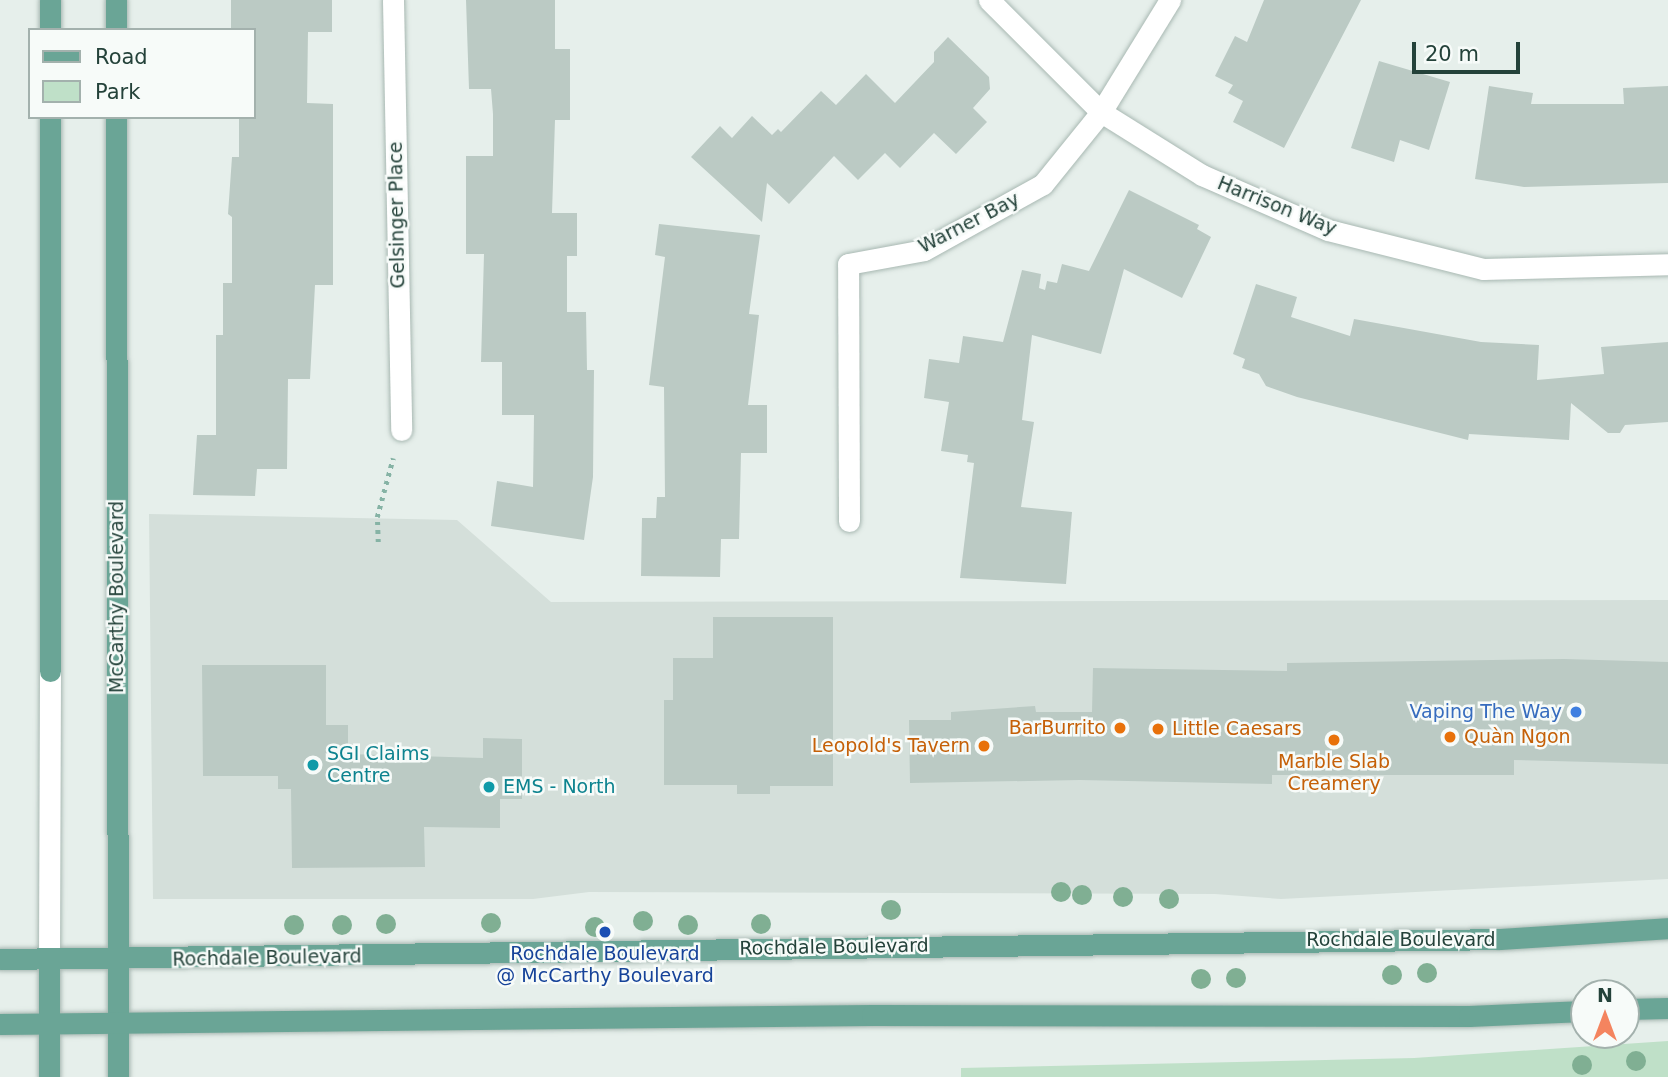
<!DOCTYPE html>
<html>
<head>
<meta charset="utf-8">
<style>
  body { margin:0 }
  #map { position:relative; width:1668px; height:1077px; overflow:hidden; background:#e6efeb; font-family:"DejaVu Sans",sans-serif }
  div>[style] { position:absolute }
  .built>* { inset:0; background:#d4dfda }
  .green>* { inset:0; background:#bfe0c8 }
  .building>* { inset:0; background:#bbcac4 }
  .path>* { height:4.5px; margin-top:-2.25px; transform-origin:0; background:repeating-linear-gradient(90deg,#86b3a5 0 3.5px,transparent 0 8.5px) }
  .roads { filter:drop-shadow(0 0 2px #a8b8b2) drop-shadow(0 0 2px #a8b8b2) }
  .minor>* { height:21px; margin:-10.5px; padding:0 10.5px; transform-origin:10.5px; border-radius:10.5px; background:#fff }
  .major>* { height:21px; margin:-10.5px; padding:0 10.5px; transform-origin:10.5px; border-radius:10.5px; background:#6aa596 }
  .trees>* { width:20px; height:20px; margin:-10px; border-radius:50%; background:#80af93 }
  .dots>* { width:19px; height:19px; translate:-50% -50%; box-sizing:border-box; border:4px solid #f7fbf9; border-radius:50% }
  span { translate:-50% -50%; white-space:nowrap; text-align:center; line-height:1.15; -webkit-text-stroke:5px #f7fbf9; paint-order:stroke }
  .street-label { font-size:19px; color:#24423a }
  .shop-label { font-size:19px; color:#366cbe }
  .right { translate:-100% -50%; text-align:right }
  .food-label { font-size:19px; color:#c56008 }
  .left { translate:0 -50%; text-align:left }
  .culture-label { font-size:19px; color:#0d838f }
  .transit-label { font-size:19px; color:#164399 }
  .legend { position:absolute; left:28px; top:28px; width:228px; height:91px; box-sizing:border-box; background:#f7fbf9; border:2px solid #a3b1ad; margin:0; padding:9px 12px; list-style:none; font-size:21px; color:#24423a }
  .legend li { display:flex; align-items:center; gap:14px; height:35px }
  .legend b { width:35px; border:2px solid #a3b1ad }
  .north { position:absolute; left:1570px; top:979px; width:70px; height:70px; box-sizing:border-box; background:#f7fbf9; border:2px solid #a3b1ad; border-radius:50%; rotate:0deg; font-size:19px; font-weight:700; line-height:28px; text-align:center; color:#24423a }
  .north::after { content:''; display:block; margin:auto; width:24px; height:32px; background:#f4845f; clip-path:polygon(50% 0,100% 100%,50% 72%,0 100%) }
  .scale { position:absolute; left:1412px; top:42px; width:108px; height:32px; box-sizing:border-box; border:4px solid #24423a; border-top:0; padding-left:9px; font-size:21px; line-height:24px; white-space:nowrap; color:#24423a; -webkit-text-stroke:5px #f7fbf9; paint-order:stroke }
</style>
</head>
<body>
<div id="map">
  <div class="built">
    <i style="clip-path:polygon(149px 514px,457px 520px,551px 602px,1668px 600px,1668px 879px,1281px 899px,1215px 894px,589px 892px,533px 899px,153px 899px)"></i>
  </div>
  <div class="green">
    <i style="clip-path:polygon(1668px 1041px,1668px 1077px,961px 1077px,961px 1068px,1414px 1058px)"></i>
  </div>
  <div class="building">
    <i style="clip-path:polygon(231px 0,332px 0,332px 32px,308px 32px,307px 103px,333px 104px,333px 285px,315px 285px,310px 379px,288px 379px,287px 469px,257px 469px,255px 496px,193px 495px,197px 435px,216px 435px,216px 335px,223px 335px,223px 283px,232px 283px,232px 217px,228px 214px,232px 157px,239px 157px,239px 117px,254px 117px,254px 30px,231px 30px)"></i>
    <i style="clip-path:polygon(466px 0,555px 0,555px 49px,570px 49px,570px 120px,555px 120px,552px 213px,577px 213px,577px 256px,567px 256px,567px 312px,586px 312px,587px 370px,594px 370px,593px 477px,584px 540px,491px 526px,497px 481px,533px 487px,534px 415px,502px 415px,502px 362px,481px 362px,484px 254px,466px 254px,466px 156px,493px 156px,493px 114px,491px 89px,469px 89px)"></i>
    <i style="clip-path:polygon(1264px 0,1361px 0,1284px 148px,1233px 122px,1243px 101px,1228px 93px,1233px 85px,1215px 76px,1235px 36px,1247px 42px)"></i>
    <i style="clip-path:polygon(948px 37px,989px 77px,990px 89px,973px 108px,987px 122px,956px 154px,934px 133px,900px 168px,885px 153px,858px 180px,834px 156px,789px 204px,767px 183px,762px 222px,691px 157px,720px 126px,732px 138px,752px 116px,772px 135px,778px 129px,781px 132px,821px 91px,836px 105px,866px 74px,895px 103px,934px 62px,934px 52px)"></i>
    <i style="clip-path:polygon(1379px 61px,1450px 82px,1429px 150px,1400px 140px,1394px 162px,1351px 148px)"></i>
    <i style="clip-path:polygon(1489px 86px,1533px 93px,1531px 104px,1624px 104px,1623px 88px,1668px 86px,1668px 183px,1524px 187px,1475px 179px)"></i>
    <i style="clip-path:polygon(1129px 190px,1199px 225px,1197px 229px,1211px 237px,1182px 298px,1124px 269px,1101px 354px,1032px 335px,1022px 420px,1034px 422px,1021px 507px,1072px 512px,1066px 584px,960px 578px,974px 463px,967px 462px,968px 455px,941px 451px,949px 402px,924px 398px,929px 359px,959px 363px,963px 336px,1003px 342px,1022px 270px,1041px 274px,1039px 288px,1045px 290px,1047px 281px,1057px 283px,1062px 264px,1089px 271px)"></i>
    <i style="clip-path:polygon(659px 224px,760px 235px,749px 314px,759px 315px,748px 405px,767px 405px,767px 453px,741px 453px,739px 539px,721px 539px,720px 577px,641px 576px,642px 518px,656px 518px,657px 497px,665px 497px,664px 387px,649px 385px,665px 257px,655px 255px)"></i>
    <i style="clip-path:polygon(1256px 284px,1297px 297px,1291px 317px,1350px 336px,1354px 319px,1481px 342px,1539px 345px,1537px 380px,1604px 374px,1601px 347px,1668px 342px,1668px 422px,1625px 425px,1620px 433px,1608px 433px,1571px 403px,1569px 440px,1469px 434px,1468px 440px,1297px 397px,1266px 386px,1259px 374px,1242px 368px,1245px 359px,1233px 354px)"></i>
    <i style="clip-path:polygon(713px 617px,833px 617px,833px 786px,770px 786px,770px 794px,737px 794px,737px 785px,664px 785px,664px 700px,673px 700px,673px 658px,713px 658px)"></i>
    <i style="clip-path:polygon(1564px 659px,1668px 662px,1668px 764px,1514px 760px,1514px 775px,1272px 775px,1272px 784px,1080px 780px,910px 783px,909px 720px,951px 720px,951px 712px,1035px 706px,1036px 712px,1092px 712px,1093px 668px,1287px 671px,1287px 663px)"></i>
    <i style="clip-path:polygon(202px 665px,326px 665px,326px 725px,348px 725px,348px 754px,483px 758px,483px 738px,522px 739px,522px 799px,500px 799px,500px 828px,424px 827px,425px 867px,292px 868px,291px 789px,278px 789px,278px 776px,203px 776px)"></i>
  </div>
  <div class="path">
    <i style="left:378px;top:542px;width:25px;rotate:-92deg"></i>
    <i style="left:377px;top:517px;width:61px;rotate:-74.8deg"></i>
  </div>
  <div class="roads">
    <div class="minor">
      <i style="left:393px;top:0;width:430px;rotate:88.9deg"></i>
      <i style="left:989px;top:0;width:158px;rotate:45deg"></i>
      <i style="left:1101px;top:112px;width:119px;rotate:32deg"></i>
      <i style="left:1202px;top:175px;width:137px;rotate:23.6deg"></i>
      <i style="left:1328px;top:230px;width:160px;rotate:14.1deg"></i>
      <i style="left:1483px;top:269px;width:185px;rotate:-1.5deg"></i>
      <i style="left:849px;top:521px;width:257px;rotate:-90.2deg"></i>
      <i style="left:848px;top:264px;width:77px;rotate:-10.4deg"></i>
      <i style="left:924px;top:250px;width:136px;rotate:-29deg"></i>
      <i style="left:1043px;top:184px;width:92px;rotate:-51.1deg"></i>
      <i style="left:1101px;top:112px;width:132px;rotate:-58.4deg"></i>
      <i style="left:49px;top:959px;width:288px;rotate:-89.8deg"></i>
    </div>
    <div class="major">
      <i style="left:116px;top:0;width:30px;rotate:90deg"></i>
      <i style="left:50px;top:30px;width:30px;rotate:-90deg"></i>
      <i style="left:116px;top:117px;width:960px;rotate:89.88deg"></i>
      <i style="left:50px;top:671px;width:554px;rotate:-90deg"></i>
      <i style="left:0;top:959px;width:1499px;rotate:-0.76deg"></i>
      <i style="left:1499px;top:939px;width:169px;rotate:-3.7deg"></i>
      <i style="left:1626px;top:1009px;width:42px;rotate:-1.4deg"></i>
      <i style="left:0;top:1024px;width:872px;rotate:-0.59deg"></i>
      <i style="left:872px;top:1015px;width:597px;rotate:0.1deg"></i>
      <i style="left:1469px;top:1016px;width:115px;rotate:-2.5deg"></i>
      <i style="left:49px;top:1077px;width:118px;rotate:-90deg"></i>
    </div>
  </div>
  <div class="trees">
    <i style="left:1061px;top:892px"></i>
    <i style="left:1082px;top:895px"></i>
    <i style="left:1123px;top:897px"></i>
    <i style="left:1169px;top:899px"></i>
    <i style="left:891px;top:910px"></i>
    <i style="left:643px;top:921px"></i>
    <i style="left:491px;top:923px"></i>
    <i style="left:386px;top:924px"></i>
    <i style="left:761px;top:924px"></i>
    <i style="left:294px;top:925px"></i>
    <i style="left:342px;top:925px"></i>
    <i style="left:688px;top:925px"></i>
    <i style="left:595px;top:927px"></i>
    <i style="left:1427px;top:973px"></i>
    <i style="left:1392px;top:975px"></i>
    <i style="left:1236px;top:978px"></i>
    <i style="left:1201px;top:979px"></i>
    <i style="left:1636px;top:1061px"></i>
    <i style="left:1582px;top:1065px"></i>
  </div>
  <div class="dots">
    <i style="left:1576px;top:712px;background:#3f7fe0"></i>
    <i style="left:1120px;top:728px;background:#e8710a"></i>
    <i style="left:1158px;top:729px;background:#e8710a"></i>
    <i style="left:1450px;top:737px;background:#e8710a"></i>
    <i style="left:1334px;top:740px;background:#e8710a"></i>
    <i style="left:984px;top:746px;background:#e8710a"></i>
    <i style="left:313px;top:765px;background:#0f9aa8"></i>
    <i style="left:489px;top:787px;background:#0f9aa8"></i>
    <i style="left:605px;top:932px;background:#1a4fb4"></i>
  </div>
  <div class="street-label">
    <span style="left:1277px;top:206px;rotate:22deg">Harrison Way</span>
    <span style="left:397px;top:215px;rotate:-91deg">Gelsinger Place</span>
    <span style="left:969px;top:223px;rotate:-27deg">Warner Bay</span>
    <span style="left:117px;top:597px;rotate:-90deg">McCarthy Boulevard</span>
    <span style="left:1401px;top:940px">Rochdale Boulevard</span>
    <span style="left:834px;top:947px;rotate:-1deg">Rochdale Boulevard</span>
    <span style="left:267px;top:958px;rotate:-1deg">Rochdale Boulevard</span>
  </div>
  <div class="shop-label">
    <span class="right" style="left:1562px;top:712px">Vaping The Way</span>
  </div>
  <div class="food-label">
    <span class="right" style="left:1106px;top:728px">BarBurrito</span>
    <span class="left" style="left:1172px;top:729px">Little Caesars</span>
    <span class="left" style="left:1464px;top:737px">Quàn Ngon</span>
    <span class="right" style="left:970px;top:746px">Leopold's Tavern</span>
    <span style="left:1334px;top:773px">Marble Slab<br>Creamery</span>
  </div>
  <div class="culture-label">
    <span class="left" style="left:327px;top:765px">SGI Claims<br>Centre</span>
    <span class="left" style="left:503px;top:787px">EMS - North</span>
  </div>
  <div class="transit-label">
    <span style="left:605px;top:965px">Rochdale Boulevard<br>@ McCarthy Boulevard</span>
  </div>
  <ul class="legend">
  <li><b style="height:9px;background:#6aa596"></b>Road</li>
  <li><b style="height:19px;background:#bfe0c8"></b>Park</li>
  </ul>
  <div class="north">N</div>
  <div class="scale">20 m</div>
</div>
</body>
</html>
